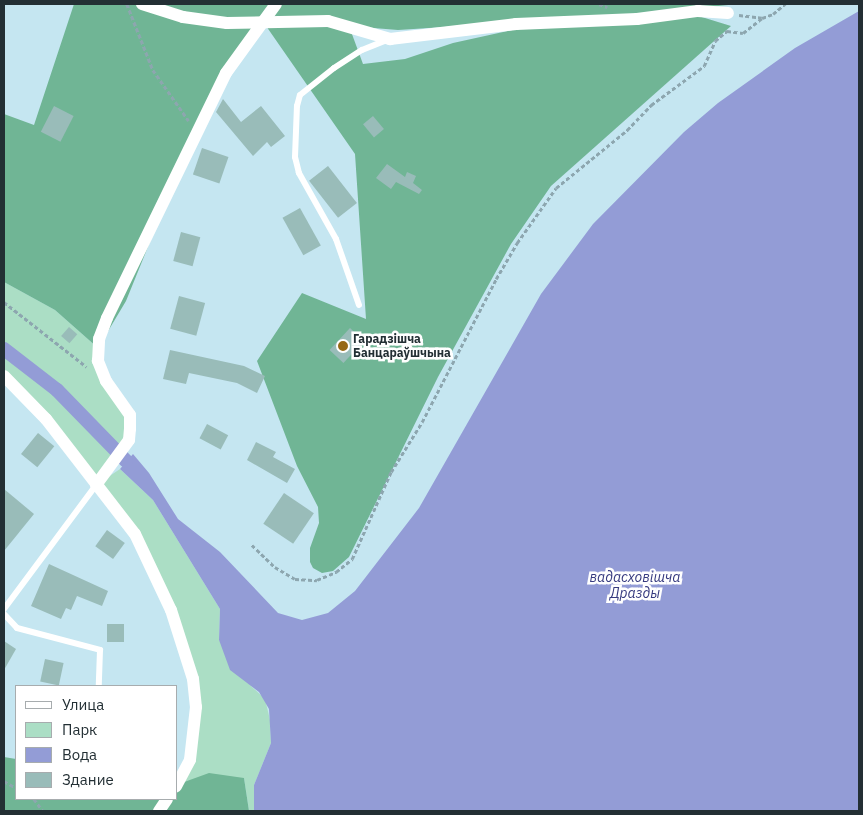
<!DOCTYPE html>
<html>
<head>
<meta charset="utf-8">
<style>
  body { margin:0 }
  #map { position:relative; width:863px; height:815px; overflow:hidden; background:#c5e6f1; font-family:"IBM Plex Sans",sans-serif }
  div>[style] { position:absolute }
  .green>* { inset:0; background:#abdec5 }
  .forest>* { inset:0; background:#70b595 }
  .water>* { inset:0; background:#939cd6 }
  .canal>* { height:14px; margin:-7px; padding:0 7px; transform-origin:7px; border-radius:7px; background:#939cd6 }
  .building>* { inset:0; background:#99bcb9; transform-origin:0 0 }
  .path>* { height:2.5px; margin-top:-1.25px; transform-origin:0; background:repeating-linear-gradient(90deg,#8da6af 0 4px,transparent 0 6.5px) }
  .service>* { height:6px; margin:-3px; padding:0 3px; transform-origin:3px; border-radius:3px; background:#fff }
  .minor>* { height:12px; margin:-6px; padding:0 6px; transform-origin:6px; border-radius:6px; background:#fff }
  .dots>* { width:14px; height:14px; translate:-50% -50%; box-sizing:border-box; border:2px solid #fff; border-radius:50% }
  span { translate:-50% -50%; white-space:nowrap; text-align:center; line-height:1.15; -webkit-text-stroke:5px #fff; paint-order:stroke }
  .poi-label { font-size:12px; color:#232f34; font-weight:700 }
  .left { translate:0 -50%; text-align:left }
  .water-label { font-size:14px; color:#363a7f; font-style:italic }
  .frame { position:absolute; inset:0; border:5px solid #232f34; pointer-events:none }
  .legend { position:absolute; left:15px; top:685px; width:162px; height:115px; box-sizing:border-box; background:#fff; border:1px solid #a7acae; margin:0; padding:6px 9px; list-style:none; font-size:15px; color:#232f34 }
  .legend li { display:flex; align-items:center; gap:10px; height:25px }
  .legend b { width:25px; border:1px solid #a7acae }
</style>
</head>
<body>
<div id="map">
  <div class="green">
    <i style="clip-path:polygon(4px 282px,55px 310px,98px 348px,130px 429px,98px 484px,120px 469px,153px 500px,220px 609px,219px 640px,252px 687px,265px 699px,270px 720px,271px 743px,254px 785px,254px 811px,249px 811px,244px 778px,176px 785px,190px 760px,193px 679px,135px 534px,4px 376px)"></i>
  </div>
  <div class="forest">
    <i style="clip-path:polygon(74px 4px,738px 4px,641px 14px,398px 30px,349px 26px,363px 64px,405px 59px,453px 43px,517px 29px,692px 14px,731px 26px,551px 186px,511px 244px,438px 377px,349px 557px,333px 571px,322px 573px,313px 568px,310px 562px,310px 548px,319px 523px,318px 507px,297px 466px,257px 361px,302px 293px,366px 319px,355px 154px,264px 23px,195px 131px,126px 301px,98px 348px,55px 310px,4px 282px,4px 114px,34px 125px)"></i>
    <i style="clip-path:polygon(4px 757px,16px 759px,16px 799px,176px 799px,176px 785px,209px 773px,244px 778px,249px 811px,4px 811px)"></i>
  </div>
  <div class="water">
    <i style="clip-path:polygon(859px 11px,859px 811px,254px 811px,254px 785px,271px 743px,269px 709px,259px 692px,230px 670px,219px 640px,220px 609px,153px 500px,120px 469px,133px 454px,149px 473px,178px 519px,220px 552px,278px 613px,302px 620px,328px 613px,355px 591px,419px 508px,541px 294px,593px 224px,684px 132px,718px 103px,795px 48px)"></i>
  </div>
  <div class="canal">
    <i style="left:4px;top:349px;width:67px;rotate:37.7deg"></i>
    <i style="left:57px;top:390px;width:99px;rotate:45.8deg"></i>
  </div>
  <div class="building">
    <i style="clip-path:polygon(223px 99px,241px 122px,261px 106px,285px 136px,271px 147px,267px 142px,253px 156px,216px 112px)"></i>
    <i style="left:54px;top:106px;width:22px;height:29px;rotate:27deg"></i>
    <i style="left:373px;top:116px;width:17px;height:13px;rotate:50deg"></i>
    <i style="left:202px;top:148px;width:28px;height:28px;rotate:19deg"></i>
    <i style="clip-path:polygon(387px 164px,405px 177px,407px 172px,416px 176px,413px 183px,422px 190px,419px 194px,396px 182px,391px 189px,376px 178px)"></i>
    <i style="left:328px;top:166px;width:47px;height:24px;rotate:52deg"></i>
    <i style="left:300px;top:208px;width:43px;height:20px;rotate:61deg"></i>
    <i style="left:181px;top:232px;width:20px;height:30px;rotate:15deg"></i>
    <i style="left:179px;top:296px;width:27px;height:34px;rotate:15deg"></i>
    <i style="left:69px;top:327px;width:11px;height:12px;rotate:41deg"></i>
    <i style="left:350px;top:328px;width:19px;height:30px;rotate:43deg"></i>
    <i style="clip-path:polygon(170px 350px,244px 366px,265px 376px,257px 393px,237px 383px,189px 373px,186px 384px,163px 379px)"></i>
    <i style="left:207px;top:424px;width:24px;height:16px;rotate:28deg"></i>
    <i style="left:38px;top:433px;width:21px;height:27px;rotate:39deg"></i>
    <i style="clip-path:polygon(256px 442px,276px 452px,273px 457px,295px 469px,287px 483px,247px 460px)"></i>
    <i style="clip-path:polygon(4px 489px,34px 514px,4px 551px)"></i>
    <i style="left:284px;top:493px;width:36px;height:37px;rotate:34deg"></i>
    <i style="left:107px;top:530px;width:22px;height:20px;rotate:36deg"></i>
    <i style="clip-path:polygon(49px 564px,108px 591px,102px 606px,77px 596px,71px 610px,66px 608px,61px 619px,31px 606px)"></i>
    <i style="left:107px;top:624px;width:17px;height:18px"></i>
    <i style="clip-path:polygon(4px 641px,16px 649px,4px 670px)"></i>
    <i style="left:45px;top:659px;width:19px;height:23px;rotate:12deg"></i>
  </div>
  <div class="path">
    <i style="left:127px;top:4px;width:71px;rotate:68.5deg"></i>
    <i style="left:153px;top:70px;width:62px;rotate:54.8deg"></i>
    <i style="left:599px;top:4px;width:9px;rotate:21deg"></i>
    <i style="left:739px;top:15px;width:23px;rotate:7deg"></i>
    <i style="left:762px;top:18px;width:12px;rotate:-20deg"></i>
    <i style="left:773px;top:14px;width:16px;rotate:-40deg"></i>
    <i style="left:4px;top:302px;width:105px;rotate:38.1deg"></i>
    <i style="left:252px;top:545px;width:32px;rotate:44deg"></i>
    <i style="left:275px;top:567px;width:23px;rotate:31deg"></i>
    <i style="left:295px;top:579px;width:22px;rotate:3deg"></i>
    <i style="left:317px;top:580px;width:21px;rotate:-23deg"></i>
    <i style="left:336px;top:572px;width:21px;rotate:-39deg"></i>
    <i style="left:352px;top:559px;width:95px;rotate:-65.9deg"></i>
    <i style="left:391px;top:472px;width:59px;rotate:-58.2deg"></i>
    <i style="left:422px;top:422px;width:161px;rotate:-62.6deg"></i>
    <i style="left:496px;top:279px;width:42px;rotate:-59.7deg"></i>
    <i style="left:517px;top:243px;width:67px;rotate:-54.7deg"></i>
    <i style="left:556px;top:188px;width:92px;rotate:-39.2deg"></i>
    <i style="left:627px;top:130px;width:35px;rotate:-46deg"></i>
    <i style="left:651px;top:105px;width:66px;rotate:-36.3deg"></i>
    <i style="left:704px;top:66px;width:27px;rotate:-66deg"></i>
    <i style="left:715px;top:41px;width:16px;rotate:-40deg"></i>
    <i style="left:727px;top:31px;width:16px;rotate:7deg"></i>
    <i style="left:743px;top:33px;width:24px;rotate:-38deg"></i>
    <i style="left:4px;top:781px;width:14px;rotate:30deg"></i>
    <i style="left:34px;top:799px;width:15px;rotate:53deg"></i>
  </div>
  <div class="service">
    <i style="left:359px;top:305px;width:70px;rotate:-109.2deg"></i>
    <i style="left:336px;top:239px;width:76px;rotate:-119.3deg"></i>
    <i style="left:299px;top:173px;width:16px;rotate:-104deg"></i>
    <i style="left:295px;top:157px;width:51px;rotate:-87.8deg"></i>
    <i style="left:297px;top:106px;width:11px;rotate:-75deg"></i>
    <i style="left:300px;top:95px;width:43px;rotate:-38.5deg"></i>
    <i style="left:334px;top:68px;width:33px;rotate:-33deg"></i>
    <i style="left:362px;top:50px;width:27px;rotate:-22deg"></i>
    <i style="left:4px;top:609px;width:154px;rotate:-53.4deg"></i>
    <i style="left:4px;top:614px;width:19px;rotate:47deg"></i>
    <i style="left:17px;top:628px;width:86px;rotate:14.8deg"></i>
    <i style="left:100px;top:650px;width:36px;rotate:92deg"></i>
  </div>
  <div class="minor">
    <i style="left:142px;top:4px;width:43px;rotate:17.6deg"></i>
    <i style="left:183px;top:17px;width:44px;rotate:7.8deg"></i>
    <i style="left:227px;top:23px;width:101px;rotate:-1.1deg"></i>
    <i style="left:328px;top:21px;width:65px;rotate:16.2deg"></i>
    <i style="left:390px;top:39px;width:127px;rotate:-6.8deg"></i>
    <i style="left:516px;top:24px;width:121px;rotate:-2.4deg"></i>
    <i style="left:637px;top:19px;width:62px;rotate:-7.5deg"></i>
    <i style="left:698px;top:11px;width:30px;rotate:4deg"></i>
    <i style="left:4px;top:376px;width:60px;rotate:45.7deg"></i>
    <i style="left:46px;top:419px;width:145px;rotate:52.3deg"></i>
    <i style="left:135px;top:534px;width:84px;rotate:64.7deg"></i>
    <i style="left:171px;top:610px;width:72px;rotate:72.3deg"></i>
    <i style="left:193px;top:679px;width:28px;rotate:84deg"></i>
    <i style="left:196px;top:707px;width:53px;rotate:96.5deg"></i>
    <i style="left:190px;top:760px;width:30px;rotate:118deg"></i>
    <i style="left:96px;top:485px;width:56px;rotate:-53.7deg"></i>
    <i style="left:129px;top:440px;width:11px;rotate:-85deg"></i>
    <i style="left:130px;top:429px;width:14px;rotate:-90deg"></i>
    <i style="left:130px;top:415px;width:42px;rotate:-125.2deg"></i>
    <i style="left:106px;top:381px;width:22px;rotate:-112deg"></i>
    <i style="left:98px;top:361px;width:22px;rotate:-87deg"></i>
    <i style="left:99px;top:339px;width:22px;rotate:-69deg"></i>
    <i style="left:107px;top:318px;width:272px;rotate:-64.1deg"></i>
    <i style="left:226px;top:73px;width:85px;rotate:-54.1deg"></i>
    <i style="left:159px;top:811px;width:14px;rotate:-56deg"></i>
  </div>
  <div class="dots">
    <i style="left:343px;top:346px;background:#966916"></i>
  </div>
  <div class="poi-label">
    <span class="left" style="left:353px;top:346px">Гарадзішча<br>Банцараўшчына</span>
  </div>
  <div class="water-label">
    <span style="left:635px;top:585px">вадасховішча<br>Дразды</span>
  </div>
  <div class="frame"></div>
  <ul class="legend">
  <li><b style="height:6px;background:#fff"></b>Улица</li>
  <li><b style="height:14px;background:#abdec5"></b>Парк</li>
  <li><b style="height:14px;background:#939cd6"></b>Вода</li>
  <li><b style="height:14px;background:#99bcb9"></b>Здание</li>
  </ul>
</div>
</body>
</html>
